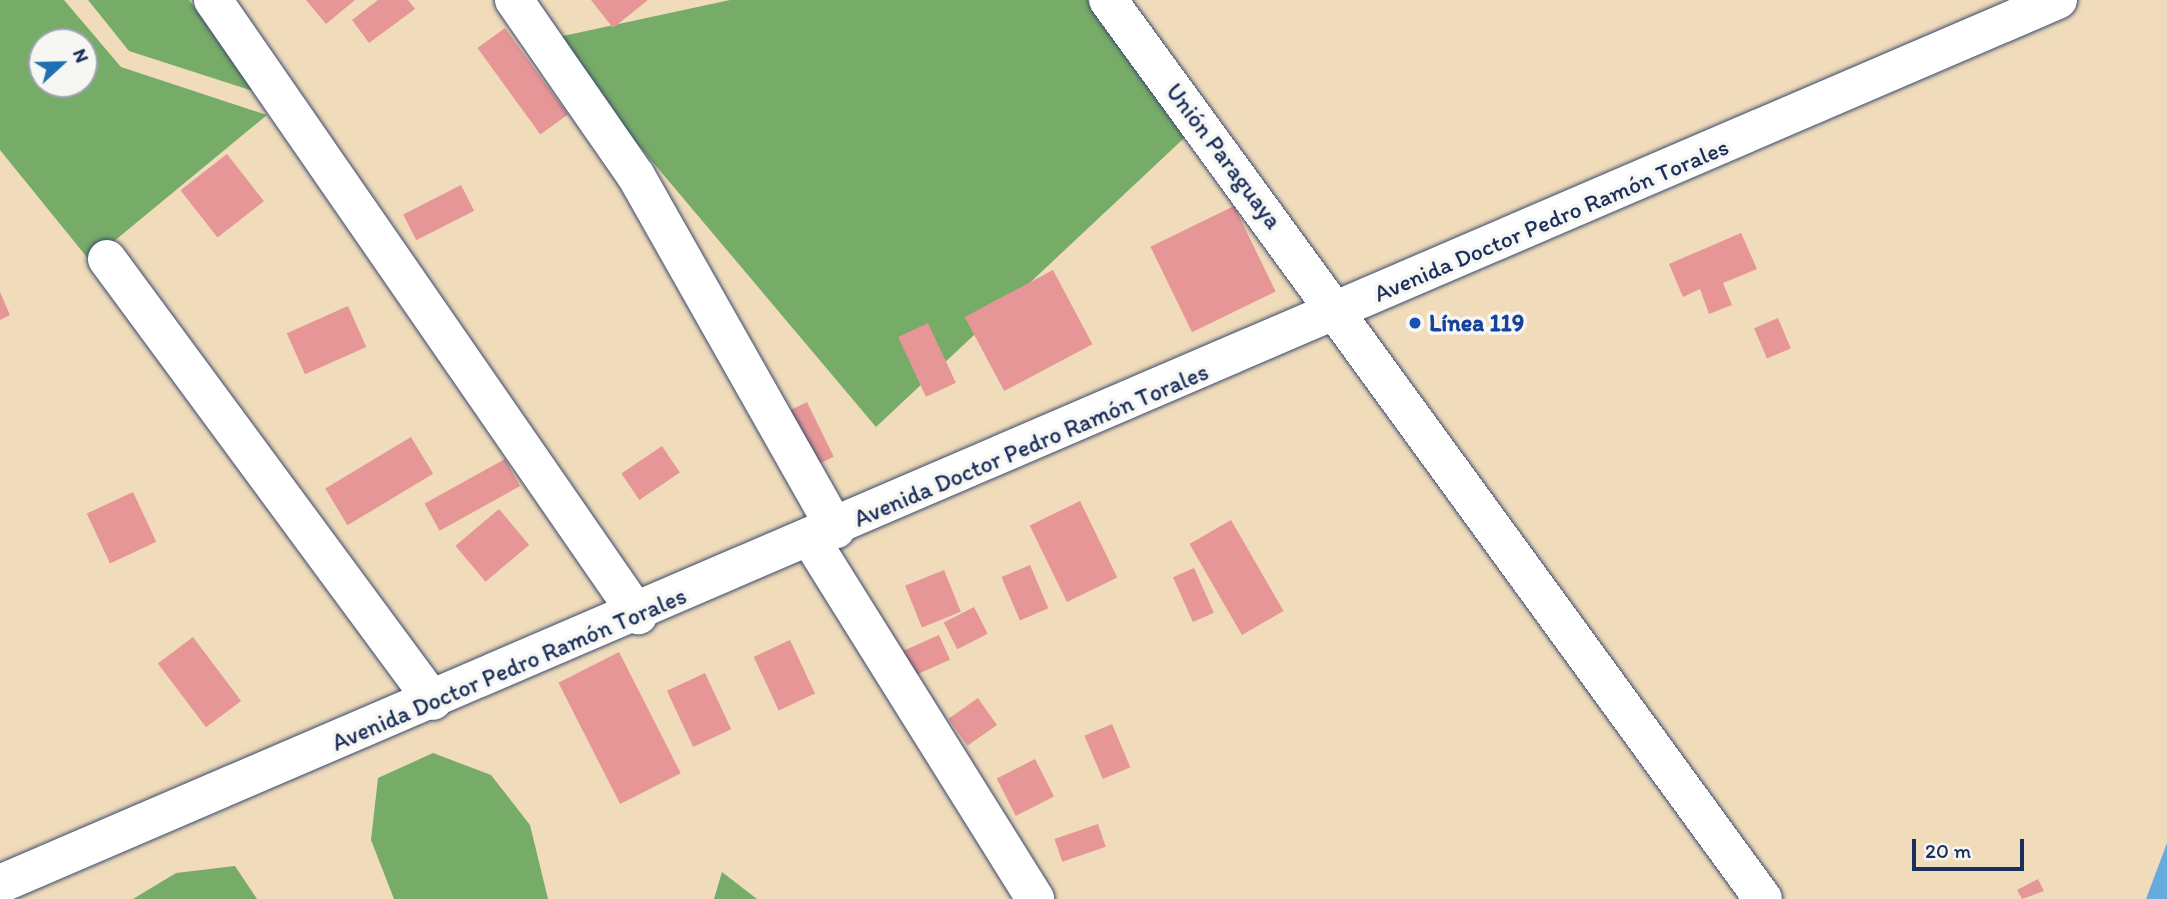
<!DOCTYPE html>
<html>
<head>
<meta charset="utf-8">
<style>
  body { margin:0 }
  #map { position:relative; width:2167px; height:899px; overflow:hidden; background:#f0dcbb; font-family:Itim,sans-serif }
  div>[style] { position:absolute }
  .forest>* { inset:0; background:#77ab68 }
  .water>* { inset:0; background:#66abdb }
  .building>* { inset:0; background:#e69696; transform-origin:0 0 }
  .roads { filter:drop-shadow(0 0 2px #3b496c) drop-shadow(0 0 2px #3b496c) }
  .minor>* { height:38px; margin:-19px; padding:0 19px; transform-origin:19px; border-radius:19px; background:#fff }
  .dots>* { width:19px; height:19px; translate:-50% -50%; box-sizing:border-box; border:4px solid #f6f6f2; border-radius:50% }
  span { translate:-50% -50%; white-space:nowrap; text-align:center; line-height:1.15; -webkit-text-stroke:7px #f6f6f2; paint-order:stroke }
  .street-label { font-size:24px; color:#1b2f5e }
  .transit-label { font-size:24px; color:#164399; font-weight:700 }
  .left { translate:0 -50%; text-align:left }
  .north { position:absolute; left:28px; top:28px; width:70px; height:70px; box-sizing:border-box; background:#f6f6f2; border:2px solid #9ea6b7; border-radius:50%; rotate:68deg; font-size:19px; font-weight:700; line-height:28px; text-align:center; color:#1b2f5e }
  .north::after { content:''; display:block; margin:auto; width:24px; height:32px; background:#1f6fb2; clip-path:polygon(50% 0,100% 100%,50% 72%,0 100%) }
  .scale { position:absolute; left:1912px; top:839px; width:112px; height:32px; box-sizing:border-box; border:4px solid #1b2f5e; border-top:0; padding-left:9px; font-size:21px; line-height:24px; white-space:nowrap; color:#1b2f5e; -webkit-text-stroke:5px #f6f6f2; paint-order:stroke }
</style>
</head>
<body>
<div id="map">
  <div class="forest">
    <i style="clip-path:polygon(evenodd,0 0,64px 0,121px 67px,267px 115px,90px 261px,0 150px,0 0,42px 42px,84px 42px,84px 84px,42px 84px,42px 42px)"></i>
    <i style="clip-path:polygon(88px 0,189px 0,256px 92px,129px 51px)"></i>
    <i style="clip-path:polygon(730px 0,1103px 0,1197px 126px,876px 427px,549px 39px)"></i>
    <i style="clip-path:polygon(433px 753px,491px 775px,530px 825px,548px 899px,394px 899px,371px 840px,378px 778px)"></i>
    <i style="clip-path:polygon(235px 866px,257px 899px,133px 899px,176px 873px)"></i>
    <i style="clip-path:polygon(722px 872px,757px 899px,714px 899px)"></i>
  </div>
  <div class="water">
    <i style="clip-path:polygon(2167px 843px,2167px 899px,2146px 899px)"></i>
  </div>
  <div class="building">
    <i style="clip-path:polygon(306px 0,355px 0,326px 24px)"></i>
    <i style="clip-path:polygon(378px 0,408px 0,415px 9px,369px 43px,352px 20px)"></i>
    <i style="clip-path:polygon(591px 0,648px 0,613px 28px)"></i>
    <i style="left:505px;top:28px;width:107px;height:34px;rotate:54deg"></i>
    <i style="left:227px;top:154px;width:60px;height:59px;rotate:52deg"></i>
    <i style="left:461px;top:185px;width:29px;height:65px;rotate:63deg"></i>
    <i style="left:1234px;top:206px;width:95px;height:93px;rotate:64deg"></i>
    <i style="clip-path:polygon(1741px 233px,1757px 269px,1723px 283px,1732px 305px,1709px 314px,1700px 289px,1683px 297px,1669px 264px)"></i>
    <i style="left:1053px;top:270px;width:84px;height:100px;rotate:62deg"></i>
    <i style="clip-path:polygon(0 292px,10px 315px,0 320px)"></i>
    <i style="left:348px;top:306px;width:45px;height:67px;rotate:66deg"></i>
    <i style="left:1778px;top:318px;width:33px;height:26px;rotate:67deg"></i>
    <i style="left:928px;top:323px;width:66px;height:33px;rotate:65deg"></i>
    <i style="left:807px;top:402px;width:61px;height:28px;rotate:64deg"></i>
    <i style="left:411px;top:437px;width:43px;height:100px;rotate:59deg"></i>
    <i style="left:662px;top:446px;width:32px;height:49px;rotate:56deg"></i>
    <i style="left:505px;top:459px;width:31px;height:92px;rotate:61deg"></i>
    <i style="left:133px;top:492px;width:55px;height:51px;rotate:65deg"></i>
    <i style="left:1080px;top:501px;width:85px;height:56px;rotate:64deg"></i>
    <i style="left:499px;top:509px;width:47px;height:57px;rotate:50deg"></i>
    <i style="left:1231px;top:520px;width:105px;height:48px;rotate:60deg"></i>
    <i style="left:1030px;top:565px;width:47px;height:31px;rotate:67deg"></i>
    <i style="left:1194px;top:568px;width:49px;height:23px;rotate:66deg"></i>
    <i style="left:944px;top:570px;width:45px;height:42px;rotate:68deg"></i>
    <i style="left:974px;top:607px;width:30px;height:34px;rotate:63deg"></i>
    <i style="left:939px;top:635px;width:27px;height:39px;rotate:66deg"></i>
    <i style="left:193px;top:637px;width:80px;height:44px;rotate:53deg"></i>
    <i style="left:790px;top:640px;width:59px;height:40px;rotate:65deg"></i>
    <i style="left:619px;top:652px;width:136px;height:68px;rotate:63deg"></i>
    <i style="left:705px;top:673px;width:62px;height:42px;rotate:65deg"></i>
    <i style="left:978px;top:698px;width:33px;height:36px;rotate:55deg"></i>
    <i style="left:1112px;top:724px;width:47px;height:30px;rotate:67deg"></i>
    <i style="left:1035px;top:759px;width:42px;height:43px;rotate:63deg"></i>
    <i style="left:1098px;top:824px;width:24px;height:46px;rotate:71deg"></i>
    <i style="clip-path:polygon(2038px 879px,2044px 891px,2022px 899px,2017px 890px)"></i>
  </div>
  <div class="roads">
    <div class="minor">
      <i style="left:213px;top:0;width:748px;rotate:55.35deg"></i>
      <i style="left:514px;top:0;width:214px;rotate:55.3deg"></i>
      <i style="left:636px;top:176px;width:406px;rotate:60.5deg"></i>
      <i style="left:1108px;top:0;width:1112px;rotate:53.92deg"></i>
      <i style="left:107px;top:259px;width:549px;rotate:53.59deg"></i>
      <i style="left:811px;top:540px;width:423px;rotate:58deg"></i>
      <i style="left:0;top:884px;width:2240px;rotate:-23.25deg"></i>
    </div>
  </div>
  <div class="dots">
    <i style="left:1415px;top:323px;background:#1a4fb4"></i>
  </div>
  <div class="street-label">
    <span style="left:1224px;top:156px;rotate:53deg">Unión Paraguaya</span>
    <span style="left:1551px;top:220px;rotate:-23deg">Avenida Doctor Pedro Ramón Torales</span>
    <span style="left:1031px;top:445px;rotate:-23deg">Avenida Doctor Pedro Ramón Torales</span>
    <span style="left:509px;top:669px;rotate:-23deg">Avenida Doctor Pedro Ramón Torales</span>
  </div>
  <div class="transit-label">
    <span class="left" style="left:1429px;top:323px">Línea 119</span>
  </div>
  <div class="north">N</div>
  <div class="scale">20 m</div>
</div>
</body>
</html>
